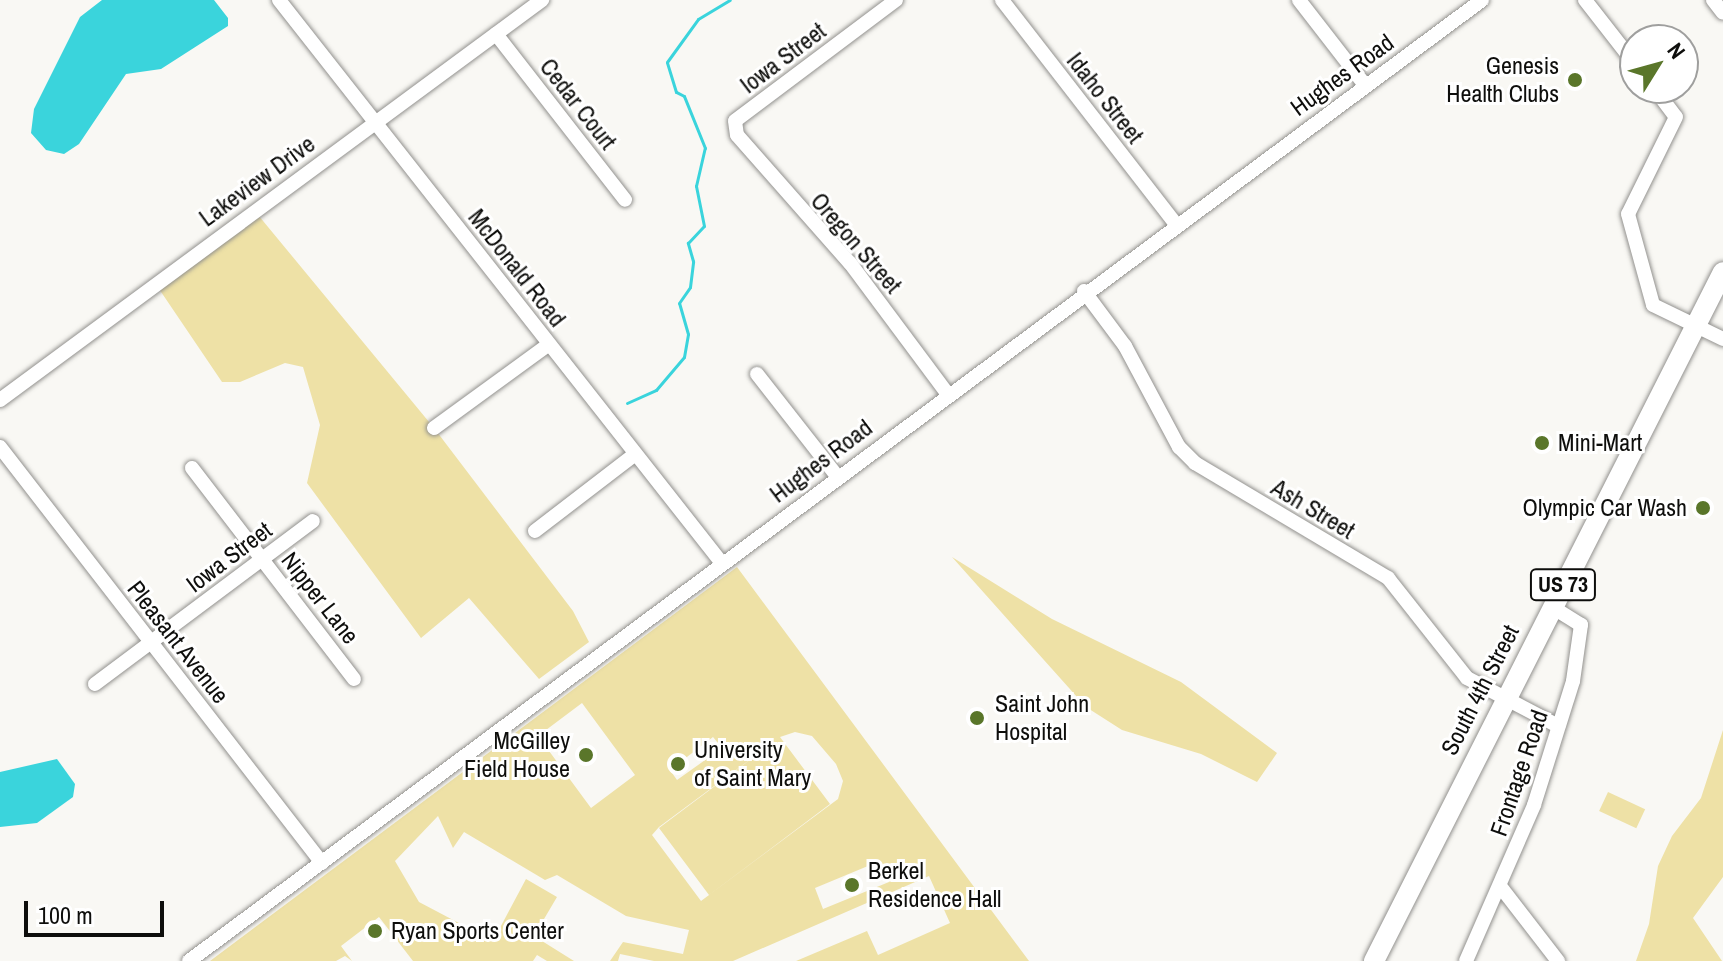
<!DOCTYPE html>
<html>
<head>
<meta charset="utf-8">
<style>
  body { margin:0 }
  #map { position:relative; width:1723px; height:961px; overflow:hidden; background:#f9f8f4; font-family:"Archivo Narrow",sans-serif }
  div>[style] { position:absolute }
  .green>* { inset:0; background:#eee1a6; transform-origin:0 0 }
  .water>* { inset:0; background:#3ad4dc }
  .stream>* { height:3px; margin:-1.5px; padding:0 1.5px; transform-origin:1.5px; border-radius:1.5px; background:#3ad4dc }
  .roads { filter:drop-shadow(0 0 2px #92918e) drop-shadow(0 0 2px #92918e) }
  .minor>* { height:14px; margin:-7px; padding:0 7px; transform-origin:7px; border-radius:7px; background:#fff }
  .highway>* { height:20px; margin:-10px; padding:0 10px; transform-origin:10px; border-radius:10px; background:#fff }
  .dots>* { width:22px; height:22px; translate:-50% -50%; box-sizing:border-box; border:4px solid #fff; border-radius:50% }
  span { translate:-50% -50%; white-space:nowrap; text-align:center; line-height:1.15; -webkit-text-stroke:6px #fff; paint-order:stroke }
  .shield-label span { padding:2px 6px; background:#fff; border:2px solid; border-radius:6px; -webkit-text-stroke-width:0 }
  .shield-label { font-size:22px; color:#0e0e0c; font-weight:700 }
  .street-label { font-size:24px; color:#0e0e0c }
  .poi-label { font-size:24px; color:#0e0e0c }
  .right { translate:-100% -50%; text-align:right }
  .left { translate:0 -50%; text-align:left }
  .north { position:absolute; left:1619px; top:24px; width:80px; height:80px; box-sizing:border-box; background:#fff; border:2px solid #9f9f9e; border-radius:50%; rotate:53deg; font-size:22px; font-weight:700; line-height:32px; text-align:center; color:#0e0e0c }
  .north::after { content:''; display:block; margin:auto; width:28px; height:36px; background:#5a762a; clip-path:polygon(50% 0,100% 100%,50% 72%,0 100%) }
  .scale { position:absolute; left:24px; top:901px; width:140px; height:36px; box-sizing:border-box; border:4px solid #0e0e0c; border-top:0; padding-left:10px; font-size:24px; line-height:28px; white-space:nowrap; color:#0e0e0c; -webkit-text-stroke:6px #fff; paint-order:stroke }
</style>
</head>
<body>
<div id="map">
  <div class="green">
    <i style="clip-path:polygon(254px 210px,434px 428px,573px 611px,589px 642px,539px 679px,469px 598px,421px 638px,307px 483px,320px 425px,303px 367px,285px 363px,240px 382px,222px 382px,155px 283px)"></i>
    <i style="clip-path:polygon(952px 557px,1052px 619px,1181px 682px,1277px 753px,1257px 782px,1201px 754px,1122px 730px,1086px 707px)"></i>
    <i style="clip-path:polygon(evenodd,737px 567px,1029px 961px,796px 961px,867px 931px,878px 955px,950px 923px,929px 876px,733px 961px,654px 961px,620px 954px,618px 961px,610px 961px,623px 942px,683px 954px,689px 930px,626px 916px,557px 875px,545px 880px,464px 832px,453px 848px,438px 816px,395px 861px,419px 902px,493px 941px,526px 879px,557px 897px,534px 936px,574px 961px,547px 961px,537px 955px,533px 961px,413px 961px,379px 917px,341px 946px,352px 961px,345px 956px,336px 961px,210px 961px,737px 567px,582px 703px,635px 775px,591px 808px,538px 736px,582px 703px,737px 567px,795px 732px,812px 736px,836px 764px,843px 781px,838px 799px,701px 901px,652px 835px,659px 827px,779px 738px,659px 828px,709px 895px,830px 804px,780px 737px,795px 732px,737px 567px,713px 737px,722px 748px,677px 780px,670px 770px,713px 737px,737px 567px,880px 861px,889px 882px,823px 909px,815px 888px,880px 861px)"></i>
    <i style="clip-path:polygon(1723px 730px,1723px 877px,1693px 918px,1722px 961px,1636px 961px,1649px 924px,1658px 866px,1672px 836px,1701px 798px)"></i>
    <i style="left:1608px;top:792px;width:41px;height:21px;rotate:25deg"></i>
  </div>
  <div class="water">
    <i style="clip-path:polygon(102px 0,214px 0,228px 18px,228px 26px,161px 69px,126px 74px,79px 144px,64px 154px,46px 150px,31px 133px,34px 109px,80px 17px)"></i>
    <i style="clip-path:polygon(57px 759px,75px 784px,73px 797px,37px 823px,0 827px,0 772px)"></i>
  </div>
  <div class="stream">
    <i style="left:627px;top:403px;width:32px;rotate:-24deg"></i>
    <i style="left:656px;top:390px;width:43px;rotate:-49.7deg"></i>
    <i style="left:684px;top:357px;width:23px;rotate:-80deg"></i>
    <i style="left:688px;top:334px;width:32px;rotate:-106deg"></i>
    <i style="left:679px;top:303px;width:19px;rotate:-55deg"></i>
    <i style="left:690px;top:287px;width:26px;rotate:-83deg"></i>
    <i style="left:693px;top:261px;width:19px;rotate:-106deg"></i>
    <i style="left:688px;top:243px;width:23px;rotate:-47deg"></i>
    <i style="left:704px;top:226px;width:41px;rotate:-101.3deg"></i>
    <i style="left:696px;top:186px;width:39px;rotate:-77deg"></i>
    <i style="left:705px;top:148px;width:56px;rotate:-112deg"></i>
    <i style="left:684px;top:96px;width:9px;rotate:-153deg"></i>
    <i style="left:676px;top:92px;width:31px;rotate:-107deg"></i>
    <i style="left:667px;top:62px;width:53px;rotate:-54.2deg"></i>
    <i style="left:698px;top:19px;width:37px;rotate:-31deg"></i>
  </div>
  <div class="roads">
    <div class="minor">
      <i style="left:279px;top:0;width:715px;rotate:51.82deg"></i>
      <i style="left:896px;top:0;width:201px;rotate:143.1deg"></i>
      <i style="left:735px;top:121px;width:14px;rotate:82deg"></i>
      <i style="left:737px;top:135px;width:171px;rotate:48.6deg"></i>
      <i style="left:850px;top:263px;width:162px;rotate:53.3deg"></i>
      <i style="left:1002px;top:0;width:282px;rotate:52.2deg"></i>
      <i style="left:1299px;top:0;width:108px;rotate:52.2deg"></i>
      <i style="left:1585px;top:0;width:81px;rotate:52deg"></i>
      <i style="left:1713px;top:0;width:16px;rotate:52deg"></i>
      <i style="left:496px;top:34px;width:210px;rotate:52.1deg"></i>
      <i style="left:1654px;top:88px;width:36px;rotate:53deg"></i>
      <i style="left:1676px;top:117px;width:108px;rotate:116.3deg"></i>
      <i style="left:1628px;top:214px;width:94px;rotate:74.6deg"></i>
      <i style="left:1653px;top:305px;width:78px;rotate:25.9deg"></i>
      <i style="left:1084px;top:291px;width:69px;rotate:53.3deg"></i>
      <i style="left:1125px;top:346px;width:115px;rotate:61.9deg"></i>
      <i style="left:1179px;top:447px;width:23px;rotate:45deg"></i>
      <i style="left:1195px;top:463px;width:225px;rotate:30.8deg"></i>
      <i style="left:1388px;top:578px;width:127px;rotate:51.7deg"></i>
      <i style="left:1467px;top:678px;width:103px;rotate:27.8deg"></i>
      <i style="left:757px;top:374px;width:130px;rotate:51.9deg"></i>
      <i style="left:0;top:400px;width:674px;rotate:-36.43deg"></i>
      <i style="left:434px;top:428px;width:142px;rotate:-36.1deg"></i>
      <i style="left:0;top:447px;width:526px;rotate:52.26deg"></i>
      <i style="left:192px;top:468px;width:266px;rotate:52.5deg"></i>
      <i style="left:535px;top:531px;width:125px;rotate:-37.5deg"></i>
      <i style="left:95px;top:684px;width:272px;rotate:-36.8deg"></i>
      <i style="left:1500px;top:886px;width:95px;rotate:52.3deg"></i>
      <i style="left:189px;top:961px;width:1611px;rotate:-36.62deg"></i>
      <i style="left:1466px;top:961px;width:170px;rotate:-66.4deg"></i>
      <i style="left:1534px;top:805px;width:130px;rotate:-72.5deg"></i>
      <i style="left:1573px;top:681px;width:57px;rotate:-81.9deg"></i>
      <i style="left:1581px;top:625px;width:34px;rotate:-148deg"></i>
    </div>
    <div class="highway">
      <i style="left:1374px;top:961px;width:772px;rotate:-63.14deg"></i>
    </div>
  </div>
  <div class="dots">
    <i style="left:1575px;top:80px;background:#5a762a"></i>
    <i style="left:1542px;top:443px;background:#5a762a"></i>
    <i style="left:1703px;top:508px;background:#5a762a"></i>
    <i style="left:977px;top:718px;background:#5a762a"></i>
    <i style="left:586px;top:755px;background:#5a762a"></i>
    <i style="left:678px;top:764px;background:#5a762a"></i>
    <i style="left:852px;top:885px;background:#5a762a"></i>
    <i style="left:375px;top:931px;background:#5a762a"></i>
  </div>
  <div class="shield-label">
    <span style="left:1563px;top:585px">US 73</span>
  </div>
  <div class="street-label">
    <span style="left:783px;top:58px;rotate:-37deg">Iowa Street</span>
    <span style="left:1342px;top:75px;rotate:-36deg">Hughes Road</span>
    <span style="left:1105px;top:98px;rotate:52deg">Idaho Street</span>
    <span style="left:578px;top:104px;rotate:52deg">Cedar Court</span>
    <span style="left:257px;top:181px;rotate:-36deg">Lakeview Drive</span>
    <span style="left:856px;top:243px;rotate:49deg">Oregon Street</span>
    <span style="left:517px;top:268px;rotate:52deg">McDonald Road</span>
    <span style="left:821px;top:461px;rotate:-37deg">Hughes Road</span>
    <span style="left:1313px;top:509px;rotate:31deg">Ash Street</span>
    <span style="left:229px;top:557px;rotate:-37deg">Iowa Street</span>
    <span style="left:320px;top:598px;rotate:52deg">Nipper Lane</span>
    <span style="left:178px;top:642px;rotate:52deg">Pleasant Avenue</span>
    <span style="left:1480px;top:690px;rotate:-63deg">South 4th Street</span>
    <span style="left:1519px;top:773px;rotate:-71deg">Frontage Road</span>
  </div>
  <div class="poi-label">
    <span class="right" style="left:1559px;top:80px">Genesis<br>Health Clubs</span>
    <span class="left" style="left:1558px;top:443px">Mini-Mart</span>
    <span class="right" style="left:1687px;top:508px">Olympic Car Wash</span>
    <span class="left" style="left:995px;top:718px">Saint John<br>Hospital</span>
    <span class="right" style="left:570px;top:755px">McGilley<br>Field House</span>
    <span class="left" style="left:694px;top:764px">University<br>of Saint Mary</span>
    <span class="left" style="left:868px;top:885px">Berkel<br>Residence Hall</span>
    <span class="left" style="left:391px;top:931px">Ryan Sports Center</span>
  </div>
  <div class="north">N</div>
  <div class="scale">100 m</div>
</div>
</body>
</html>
